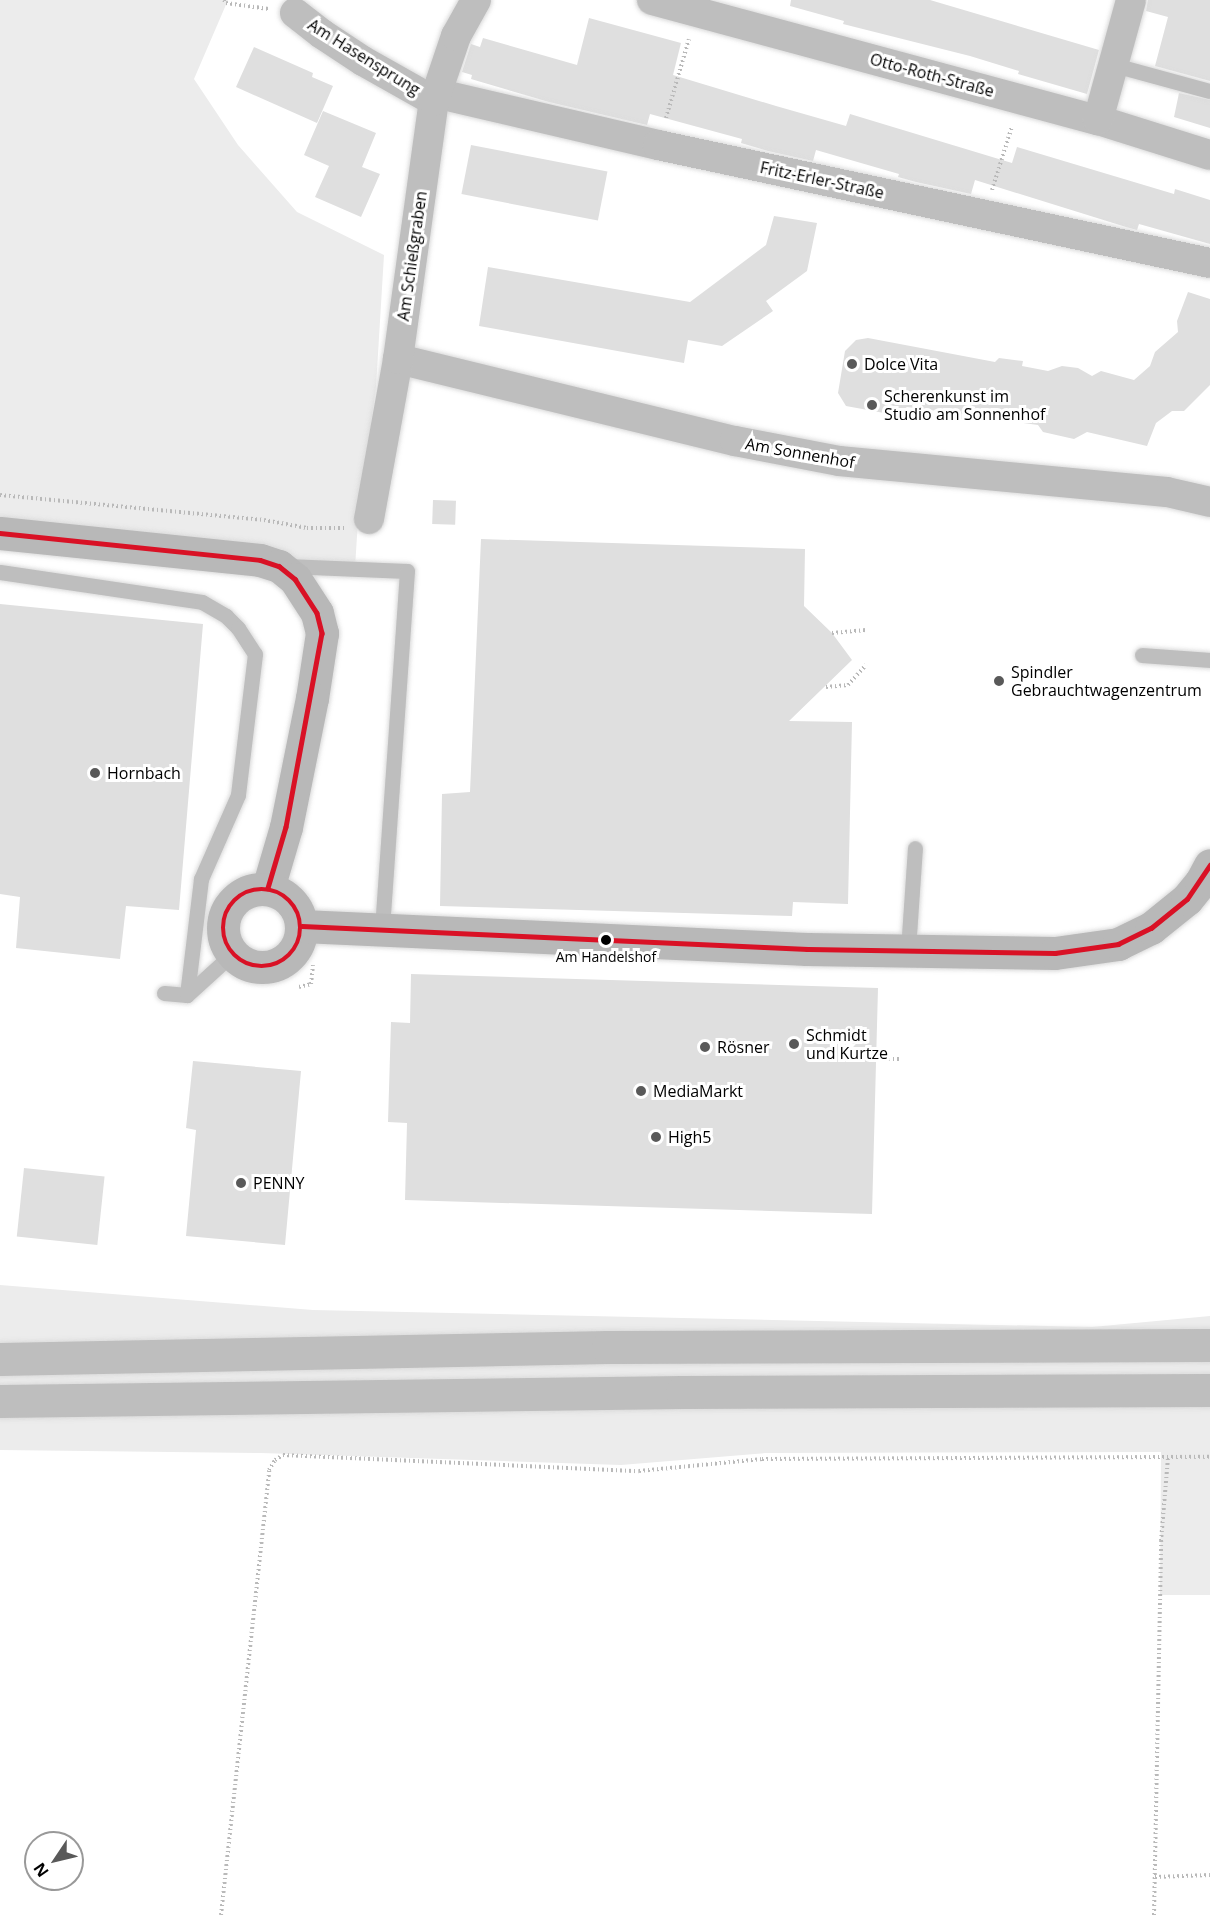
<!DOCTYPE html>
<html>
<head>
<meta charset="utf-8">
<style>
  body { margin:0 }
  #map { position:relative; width:1210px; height:1915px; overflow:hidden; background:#fff; font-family:"Open Sans",sans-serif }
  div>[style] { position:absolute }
  .green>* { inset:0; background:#ececec }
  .building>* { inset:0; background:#dfdfdf; transform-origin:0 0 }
  .path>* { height:4px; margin-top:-2px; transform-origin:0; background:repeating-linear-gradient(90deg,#b9b9b9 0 1.5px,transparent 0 4.5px) }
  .roads { filter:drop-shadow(0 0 2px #dbdbdb) drop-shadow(0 0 2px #dbdbdb) }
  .lane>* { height:15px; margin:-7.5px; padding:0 7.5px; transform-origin:7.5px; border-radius:7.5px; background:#bebebe }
  .street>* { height:30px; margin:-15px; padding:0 15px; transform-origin:15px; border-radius:15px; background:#bebebe }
  .secondary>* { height:33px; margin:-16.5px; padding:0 16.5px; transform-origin:16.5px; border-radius:16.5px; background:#b8b8b8 }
  .secondary>.ring { margin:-16.5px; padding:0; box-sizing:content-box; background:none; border:33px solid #b8b8b8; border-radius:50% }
  .highway>* { height:33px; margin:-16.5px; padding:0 16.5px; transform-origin:16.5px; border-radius:16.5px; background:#bebebe }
  .bus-1>* { height:4.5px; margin:-2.25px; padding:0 2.25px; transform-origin:2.25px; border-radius:2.25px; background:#d91125 }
  .bus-1>.ring { margin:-2.25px; padding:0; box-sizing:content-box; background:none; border:4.5px solid #d91125; border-radius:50% }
  .dots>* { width:16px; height:16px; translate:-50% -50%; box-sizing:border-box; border:3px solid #fff; border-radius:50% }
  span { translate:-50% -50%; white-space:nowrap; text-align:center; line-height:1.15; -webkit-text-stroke:6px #fff; paint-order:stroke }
  .bus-label { font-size:14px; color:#000 }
  .street-label { font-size:16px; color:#000 }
  .poi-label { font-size:16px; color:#000 }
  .left { translate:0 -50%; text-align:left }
  .north { position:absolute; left:24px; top:1831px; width:60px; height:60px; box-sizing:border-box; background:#fff; border:2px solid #999; border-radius:50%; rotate:235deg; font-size:16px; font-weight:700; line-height:24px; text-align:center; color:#000 }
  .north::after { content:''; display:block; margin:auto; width:21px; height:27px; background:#595959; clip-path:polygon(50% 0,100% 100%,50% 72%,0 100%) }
</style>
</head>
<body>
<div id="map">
  <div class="green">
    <i style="clip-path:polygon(0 0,228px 0,194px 79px,238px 145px,297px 212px,384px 255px,376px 387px,358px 520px,355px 568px,0 545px)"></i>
    <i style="clip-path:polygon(0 1285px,313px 1310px,1092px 1327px,1210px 1316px,1210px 1595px,1160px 1595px,1161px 1452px,766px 1453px,621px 1465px,261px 1453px,0 1450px)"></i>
  </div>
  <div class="building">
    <i style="clip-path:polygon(791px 0,930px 0,1099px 50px,1087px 94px,1018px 74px,1019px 71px,970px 56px,843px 24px,844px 21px,790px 6px)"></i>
    <i style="clip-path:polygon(1148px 0,1210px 0,1210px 81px,1155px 66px,1168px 17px,1146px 11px)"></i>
    <i style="clip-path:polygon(589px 18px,681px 43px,673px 75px,776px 106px,846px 126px,850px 114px,1012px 163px,1017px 147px,1174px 194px,1175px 189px,1210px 200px,1210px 244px,1139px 224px,1137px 230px,1126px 227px,975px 180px,971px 194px,916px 182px,898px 177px,899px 174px,816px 150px,813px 161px,768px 151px,741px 143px,742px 139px,650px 114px,647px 125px,549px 102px,471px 79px,472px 75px,462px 72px,471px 44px,480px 47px,483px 38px,577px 65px)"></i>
    <i style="clip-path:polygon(254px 47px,313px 73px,312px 77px,333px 86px,317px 123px,236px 87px)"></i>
    <i style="clip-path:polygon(1179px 93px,1210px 100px,1210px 128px,1174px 117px)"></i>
    <i style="clip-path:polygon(323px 111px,376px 133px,362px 167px,380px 174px,361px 217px,315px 197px,329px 166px,304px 155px)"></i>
    <i style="left:471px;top:145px;width:139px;height:50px;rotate:11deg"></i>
    <i style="clip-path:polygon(774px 216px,817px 223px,807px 271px,766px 301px,773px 311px,722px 346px,688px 340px,684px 363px,479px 326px,488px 267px,690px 302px,766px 245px)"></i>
    <i style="clip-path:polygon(1188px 292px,1210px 299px,1210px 385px,1184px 411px,1172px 411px,1156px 423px,1147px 446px,1087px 432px,1074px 439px,1043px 432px,1038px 425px,988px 418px,981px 422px,960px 419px,953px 413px,907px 407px,895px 415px,846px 406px,838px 393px,845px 351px,856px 340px,868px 338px,995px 362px,999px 358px,1023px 361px,1022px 366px,1048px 371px,1062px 366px,1078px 368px,1092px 376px,1101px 371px,1134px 380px,1150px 366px,1155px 352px,1178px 332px,1177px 321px)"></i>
    <i style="left:433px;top:500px;width:23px;height:24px;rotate:2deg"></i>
    <i style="clip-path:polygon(481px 539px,805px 549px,804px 606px,832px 633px,852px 660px,789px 721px,852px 722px,848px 904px,793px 902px,792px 916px,440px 906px,442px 794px,470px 792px)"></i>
    <i style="clip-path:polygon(0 604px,203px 624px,179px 910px,126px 906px,120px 959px,16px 948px,20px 897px,0 894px)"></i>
    <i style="clip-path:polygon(411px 974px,878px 988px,872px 1214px,405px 1200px,407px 1123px,388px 1122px,391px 1022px,410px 1023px)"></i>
    <i style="clip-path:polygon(193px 1061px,301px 1071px,285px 1245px,186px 1236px,196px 1130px,186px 1128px)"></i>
    <i style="left:24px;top:1168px;width:81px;height:69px;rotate:6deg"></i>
  </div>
  <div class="path">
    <i style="left:224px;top:0;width:4px;rotate:56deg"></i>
    <i style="left:226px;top:3px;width:43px;rotate:7.9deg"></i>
    <i style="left:666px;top:118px;width:82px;rotate:-73.8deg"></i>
    <i style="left:992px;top:190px;width:67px;rotate:-72.6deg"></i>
    <i style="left:0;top:495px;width:265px;rotate:5.4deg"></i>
    <i style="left:264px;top:520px;width:44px;rotate:10.5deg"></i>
    <i style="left:307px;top:528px;width:37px"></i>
    <i style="left:832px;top:633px;width:34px;rotate:-5deg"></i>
    <i style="left:826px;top:687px;width:22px;rotate:-5deg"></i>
    <i style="left:848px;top:685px;width:27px;rotate:-48deg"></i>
    <i style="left:299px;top:987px;width:12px;rotate:-14deg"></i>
    <i style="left:311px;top:984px;width:19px;rotate:-84deg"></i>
    <i style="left:875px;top:1059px;width:25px"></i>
    <i style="left:1155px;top:1877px;width:55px;rotate:-2.1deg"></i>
    <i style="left:221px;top:1915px;width:448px;rotate:-83.8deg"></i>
    <i style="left:269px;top:1470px;width:12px;rotate:-59deg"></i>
    <i style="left:275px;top:1460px;width:9px;rotate:-32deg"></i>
    <i style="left:283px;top:1455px;width:356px;rotate:2.6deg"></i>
    <i style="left:639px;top:1471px;width:124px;rotate:-5.6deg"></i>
    <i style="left:762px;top:1459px;width:448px;rotate:-0.3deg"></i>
    <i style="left:1154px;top:1915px;width:374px;rotate:-88.9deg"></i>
    <i style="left:1161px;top:1541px;width:83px;rotate:-85.2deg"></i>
  </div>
  <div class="roads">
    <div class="lane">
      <i style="left:1114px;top:65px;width:99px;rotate:15.2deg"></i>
      <i style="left:287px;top:566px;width:120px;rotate:2.4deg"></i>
      <i style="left:407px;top:571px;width:359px;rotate:94deg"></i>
      <i style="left:0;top:572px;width:204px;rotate:8.4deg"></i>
      <i style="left:202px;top:602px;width:28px;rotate:30deg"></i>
      <i style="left:226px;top:616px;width:17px;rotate:45deg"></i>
      <i style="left:238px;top:628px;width:31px;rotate:57deg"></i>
      <i style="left:255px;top:654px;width:142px;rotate:96.9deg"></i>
      <i style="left:238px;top:795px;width:92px;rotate:113.8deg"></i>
      <i style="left:201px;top:879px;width:117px;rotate:96.9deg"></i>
      <i style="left:1142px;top:655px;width:68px;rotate:4.2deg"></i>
      <i style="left:908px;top:950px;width:102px;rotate:-86.1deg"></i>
      <i style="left:164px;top:993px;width:23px;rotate:5deg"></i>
      <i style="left:187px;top:995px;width:61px;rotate:-42.3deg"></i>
    </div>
    <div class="street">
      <i style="left:652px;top:0;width:462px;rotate:15.1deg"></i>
      <i style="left:1098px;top:120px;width:117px;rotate:17.4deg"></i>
      <i style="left:295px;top:13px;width:34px;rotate:38deg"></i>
      <i style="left:322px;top:34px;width:49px;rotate:33.4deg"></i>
      <i style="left:363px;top:61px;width:81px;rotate:29.4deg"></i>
      <i style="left:435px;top:93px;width:229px;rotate:13.1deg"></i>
      <i style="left:658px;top:145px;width:564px;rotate:12.07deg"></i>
      <i style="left:1098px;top:120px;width:124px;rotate:-74.6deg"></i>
      <i style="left:398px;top:359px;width:347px;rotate:13.7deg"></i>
      <i style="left:735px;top:441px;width:106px;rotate:10.9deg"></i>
      <i style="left:839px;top:461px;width:329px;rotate:5.4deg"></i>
      <i style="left:1167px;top:492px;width:44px;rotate:13.1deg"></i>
      <i style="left:369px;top:519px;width:163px;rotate:-79.7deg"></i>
      <i style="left:398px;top:359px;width:260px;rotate:-82.1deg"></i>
      <i style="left:434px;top:101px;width:69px;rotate:-71.3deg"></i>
      <i style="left:456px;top:36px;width:41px;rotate:-60.9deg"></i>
    </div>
    <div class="secondary">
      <i style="left:0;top:533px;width:261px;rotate:5.9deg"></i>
      <i style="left:260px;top:560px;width:20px;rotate:18deg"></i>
      <i style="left:279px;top:566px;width:21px;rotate:39deg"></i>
      <i style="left:295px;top:579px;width:40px;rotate:57.1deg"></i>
      <i style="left:317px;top:613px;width:21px;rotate:76deg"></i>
      <i style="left:322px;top:633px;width:66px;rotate:98.7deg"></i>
      <i style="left:312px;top:698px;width:132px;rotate:101.4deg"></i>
      <i style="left:286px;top:827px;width:64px;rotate:106.4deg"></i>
      <i class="ring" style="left:223px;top:889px;width:45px;height:45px"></i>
      <i style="left:302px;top:926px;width:506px;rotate:2.61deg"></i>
      <i style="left:807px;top:949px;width:248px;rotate:0.9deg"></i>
      <i style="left:1055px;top:953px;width:64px;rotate:-8.1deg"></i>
      <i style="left:1118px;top:944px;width:37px;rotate:-26deg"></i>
      <i style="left:1151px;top:928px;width:46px;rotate:-38.9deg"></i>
      <i style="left:1187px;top:899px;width:22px;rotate:-51deg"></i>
      <i style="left:1201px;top:882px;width:19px;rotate:-62deg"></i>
    </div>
    <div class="highway">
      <i style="left:0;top:1359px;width:608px;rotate:-1.13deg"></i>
      <i style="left:608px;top:1347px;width:602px;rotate:-0.19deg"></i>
      <i style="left:0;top:1401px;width:682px;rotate:-0.76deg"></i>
      <i style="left:682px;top:1392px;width:528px;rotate:-0.22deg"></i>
    </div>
  </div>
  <div class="bus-1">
    <i style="left:0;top:533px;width:261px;rotate:5.9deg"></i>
    <i style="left:260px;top:560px;width:20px;rotate:18deg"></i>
    <i style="left:279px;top:566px;width:21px;rotate:39deg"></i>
    <i style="left:295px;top:579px;width:40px;rotate:57.1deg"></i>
    <i style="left:317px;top:613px;width:21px;rotate:76deg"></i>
    <i style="left:322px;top:633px;width:197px;rotate:100.5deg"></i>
    <i style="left:286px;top:827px;width:64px;rotate:106.4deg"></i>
    <i class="ring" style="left:223px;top:889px;width:73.5px;height:73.5px"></i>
    <i style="left:302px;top:926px;width:506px;rotate:2.61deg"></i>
    <i style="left:807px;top:949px;width:248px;rotate:0.9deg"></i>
    <i style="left:1055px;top:953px;width:64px;rotate:-8.1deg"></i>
    <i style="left:1118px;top:944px;width:37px;rotate:-26deg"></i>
    <i style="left:1151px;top:928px;width:46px;rotate:-38.9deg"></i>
    <i style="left:1187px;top:899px;width:41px;rotate:-55.9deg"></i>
  </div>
  <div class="dots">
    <i style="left:852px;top:364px;background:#595959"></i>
    <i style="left:872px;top:405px;background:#595959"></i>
    <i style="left:999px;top:681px;background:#595959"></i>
    <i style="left:95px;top:773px;background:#595959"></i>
    <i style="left:606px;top:940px;background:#000"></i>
    <i style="left:794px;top:1044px;background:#595959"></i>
    <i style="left:705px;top:1047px;background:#595959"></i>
    <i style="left:641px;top:1091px;background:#595959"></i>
    <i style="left:656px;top:1137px;background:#595959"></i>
    <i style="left:241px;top:1183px;background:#595959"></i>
  </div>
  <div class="bus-label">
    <span style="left:606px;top:957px">Am Handelshof</span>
  </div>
  <div class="street-label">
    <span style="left:364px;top:57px;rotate:32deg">Am Hasensprung</span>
    <span style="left:932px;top:75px;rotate:15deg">Otto-Roth-Straße</span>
    <span style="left:822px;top:180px;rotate:12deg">Fritz-Erler-Straße</span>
    <span style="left:412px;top:256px;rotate:-82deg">Am Schießgraben</span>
    <span style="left:800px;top:453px;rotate:10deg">Am Sonnenhof</span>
  </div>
  <div class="poi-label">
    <span class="left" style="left:864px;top:364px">Dolce Vita</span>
    <span class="left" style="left:884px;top:405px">Scherenkunst im<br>Studio am Sonnenhof</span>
    <span class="left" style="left:1011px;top:681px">Spindler<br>Gebrauchtwagenzentrum</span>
    <span class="left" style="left:107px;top:773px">Hornbach</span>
    <span class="left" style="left:806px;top:1044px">Schmidt<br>und Kurtze</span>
    <span class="left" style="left:717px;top:1047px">Rösner</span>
    <span class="left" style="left:653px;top:1091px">MediaMarkt</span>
    <span class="left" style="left:668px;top:1137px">High5</span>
    <span class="left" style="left:253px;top:1183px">PENNY</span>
  </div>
  <div class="north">N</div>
</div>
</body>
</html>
